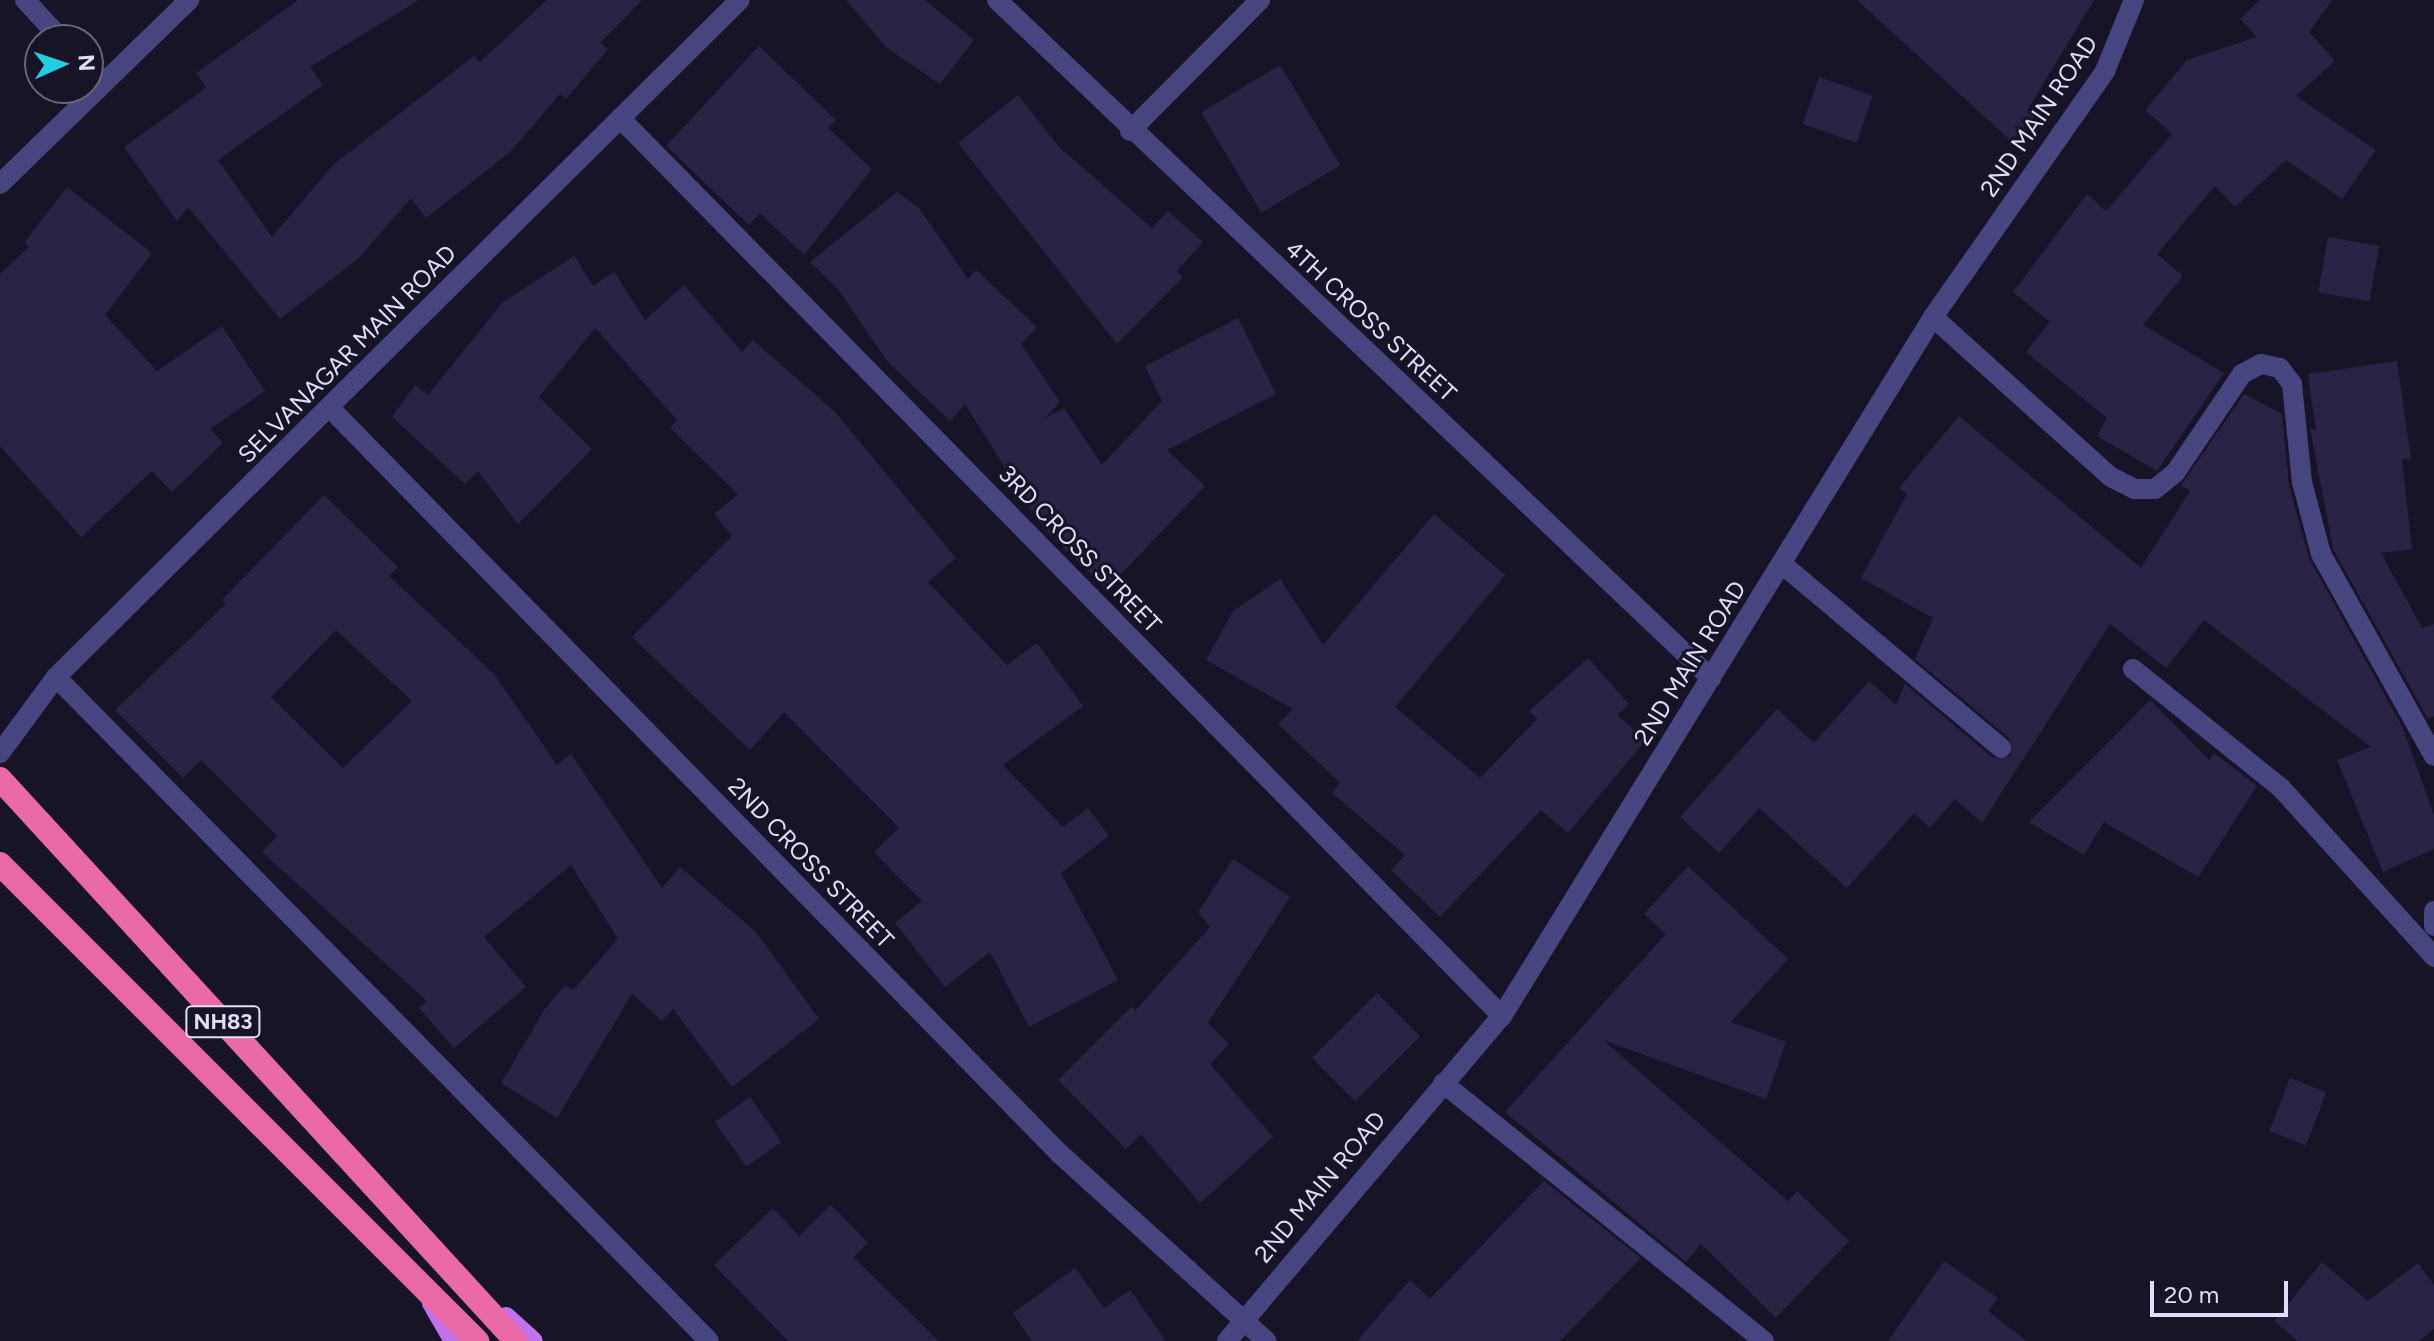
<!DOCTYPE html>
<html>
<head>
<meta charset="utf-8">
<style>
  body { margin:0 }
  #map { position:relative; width:2434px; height:1341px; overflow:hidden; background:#171427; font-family:Figtree,sans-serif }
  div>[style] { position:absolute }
  .building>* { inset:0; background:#292245; transform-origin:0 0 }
  .minor>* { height:20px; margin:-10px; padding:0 10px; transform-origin:10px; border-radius:10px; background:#474580 }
  .major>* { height:20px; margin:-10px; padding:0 10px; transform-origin:10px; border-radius:10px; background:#bf74ec }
  .highway>* { height:24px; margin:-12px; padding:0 12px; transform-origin:12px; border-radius:12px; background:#ea69a7 }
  span { translate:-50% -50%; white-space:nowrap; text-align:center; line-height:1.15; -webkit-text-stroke:6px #171427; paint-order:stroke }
  .shield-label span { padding:2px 6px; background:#171427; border:2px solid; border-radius:6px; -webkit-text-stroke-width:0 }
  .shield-label { font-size:22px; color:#e1defa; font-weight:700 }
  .street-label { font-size:24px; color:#e1defa }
  .north { position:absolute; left:24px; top:24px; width:80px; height:80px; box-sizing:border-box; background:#171427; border:2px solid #68657b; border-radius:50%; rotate:87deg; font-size:22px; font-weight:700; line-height:32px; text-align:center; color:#e1defa }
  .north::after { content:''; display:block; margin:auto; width:28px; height:36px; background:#24cee1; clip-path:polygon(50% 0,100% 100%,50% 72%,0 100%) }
  .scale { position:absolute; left:2150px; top:1281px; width:138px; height:36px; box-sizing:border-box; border:4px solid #e1defa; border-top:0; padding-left:10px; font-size:24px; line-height:28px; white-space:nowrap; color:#e1defa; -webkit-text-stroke:6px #171427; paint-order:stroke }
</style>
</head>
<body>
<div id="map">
  <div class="building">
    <i style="clip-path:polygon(298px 0,419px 0,310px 67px,323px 85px,218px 160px,272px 237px,334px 164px,474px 56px,480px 62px,547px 0,642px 0,600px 43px,608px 49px,566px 99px,560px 94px,510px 152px,426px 218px,411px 198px,359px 258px,280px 319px,188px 207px,177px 221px,124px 147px,206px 88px,196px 73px)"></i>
    <i style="clip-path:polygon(846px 0,925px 0,974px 40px,940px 84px,887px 48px)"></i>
    <i style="clip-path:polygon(1857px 0,2094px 0,2028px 109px,2035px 116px,2011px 141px)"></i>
    <i style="clip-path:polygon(2260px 0,2332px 0,2309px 32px,2335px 61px,2296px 96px,2376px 150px,2342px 199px,2286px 160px,2235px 207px,2215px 186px,2157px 254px,2183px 276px,2143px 325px,2224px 373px,2157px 471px,2097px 436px,2107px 418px,2026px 352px,2050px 322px,2013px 292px,2087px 194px,2106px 211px,2172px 134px,2145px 110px,2187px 60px,2257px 37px,2240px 19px)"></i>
    <i style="clip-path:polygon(759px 46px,836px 120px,828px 128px,872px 169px,804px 255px,760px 213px,749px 225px,666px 146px)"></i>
    <i style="left:1280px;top:65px;width:117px;height:92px;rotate:59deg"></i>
    <i style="left:1819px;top:77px;width:57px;height:50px;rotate:19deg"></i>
    <i style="clip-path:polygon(1018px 95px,1059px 147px,1152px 228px,1168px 211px,1203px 242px,1177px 271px,1183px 277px,1117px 344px,958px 143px)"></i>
    <i style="clip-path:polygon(67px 187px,152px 253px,105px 315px,157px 371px,222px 326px,265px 391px,210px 429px,223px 443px,172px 492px,152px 471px,81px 537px,0 446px,0 274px,29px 247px,24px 243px)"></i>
    <i style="clip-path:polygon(897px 192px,919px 208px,968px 279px,976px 270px,1037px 327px,1021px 344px,1060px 402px,1045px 418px,1064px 408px,1102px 465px,1162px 401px,1145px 366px,1238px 318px,1276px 394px,1167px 450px,1205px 486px,1107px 589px,1043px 528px,965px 404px,950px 421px,886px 360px,838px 289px,810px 262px)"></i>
    <i style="left:2328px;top:237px;width:52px;height:56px;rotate:10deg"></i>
    <i style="clip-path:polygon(574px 256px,593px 286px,614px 272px,645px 320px,684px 285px,742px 352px,753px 340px,835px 412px,956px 558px,928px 582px,1007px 665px,1037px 643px,1083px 706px,1003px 765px,1063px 827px,1088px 808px,1109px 836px,1061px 873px,1118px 980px,1029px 1027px,990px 952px,945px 987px,895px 923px,922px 901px,874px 852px,899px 828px,784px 712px,750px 750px,632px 637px,732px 536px,714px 514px,738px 494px,670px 428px,677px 420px,595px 328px,539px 397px,592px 449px,518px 524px,478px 471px,465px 484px,392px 417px,415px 385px,428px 395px,503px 302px)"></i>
    <i style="clip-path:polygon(2397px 361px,2411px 459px,2402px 459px,2412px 549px,2381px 553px,2422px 628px,2434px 624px,2434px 716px,2428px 719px,2333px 549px,2310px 428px,2316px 431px,2308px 374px)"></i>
    <i style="clip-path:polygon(2244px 394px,2282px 414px,2289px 485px,2309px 558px,2403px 728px,2434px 815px,2434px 849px,2383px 872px,2337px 760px,2371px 747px,2204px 620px,2166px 668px,2110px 624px,1982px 823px,1955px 799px,1930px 828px,1914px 813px,1847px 888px,1759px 808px,1719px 853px,1680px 817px,1777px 709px,1814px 743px,1869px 681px,1896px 705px,1905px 684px,1993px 758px,2011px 756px,2009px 738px,1915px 659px,1933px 618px,1861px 578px,1907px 494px,1899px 488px,1959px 416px,2141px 568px,2190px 491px,2181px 485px)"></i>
    <i style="clip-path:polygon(evenodd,324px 495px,398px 567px,389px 576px,494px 674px,557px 765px,571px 754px,662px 888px,680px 867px,756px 932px,819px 1019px,732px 1087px,673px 1009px,662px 1021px,632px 994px,557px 1118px,501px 1083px,545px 1009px,565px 985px,573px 990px,618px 939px,571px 865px,484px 937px,526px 987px,454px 1048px,419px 1008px,427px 1001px,262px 852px,277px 836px,201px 760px,183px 778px,115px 710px,226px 604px,222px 600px,324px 495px,336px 630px,412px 701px,343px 768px,271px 697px,336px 630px)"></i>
    <i style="clip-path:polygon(1434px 514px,1505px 575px,1395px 707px,1480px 778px,1537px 719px,1529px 711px,1588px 658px,1629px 704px,1617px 715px,1646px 740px,1568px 833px,1541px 810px,1440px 917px,1391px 870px,1405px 855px,1332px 793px,1340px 783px,1278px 724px,1293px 709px,1206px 660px,1233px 611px,1280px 579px,1323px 645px)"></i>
    <i style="clip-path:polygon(2150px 700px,2209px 760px,2214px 753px,2257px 786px,2198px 877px,2104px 822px,2084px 855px,2029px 822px)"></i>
    <i style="clip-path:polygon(1233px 859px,1290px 897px,1208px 1023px,1229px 1044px,1210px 1064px,1273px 1137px,1200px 1203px,1141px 1134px,1126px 1149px,1058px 1080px,1132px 1006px,1135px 1011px,1210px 927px,1198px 912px)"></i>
    <i style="clip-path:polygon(1688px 866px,1788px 959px,1731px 1022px,1786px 1042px,1766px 1099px,1603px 1040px,1788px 1201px,1797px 1191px,1849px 1241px,1776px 1318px,1701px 1244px,1686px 1262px,1505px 1112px,1666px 934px,1644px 914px)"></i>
    <i style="left:1377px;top:993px;width:61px;height:92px;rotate:45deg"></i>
    <i style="left:2290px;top:1078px;width:39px;height:57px;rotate:21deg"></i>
    <i style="left:750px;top:1097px;width:55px;height:43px;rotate:55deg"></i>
    <i style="clip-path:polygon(1544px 1181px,1641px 1258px,1560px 1341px,1357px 1341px,1410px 1280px,1430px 1299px)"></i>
    <i style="clip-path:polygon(831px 1205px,868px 1243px,853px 1257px,939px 1341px,788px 1341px,714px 1265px,773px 1208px,799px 1236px)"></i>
    <i style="clip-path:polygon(1944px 1261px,1998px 1298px,1988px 1311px,2027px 1341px,1888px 1341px)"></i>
    <i style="clip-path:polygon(2322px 1262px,2368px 1301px,2418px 1263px,2434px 1285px,2434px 1329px,2419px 1341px,2298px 1341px,2274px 1321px)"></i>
    <i style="clip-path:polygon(1075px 1268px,1104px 1308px,1130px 1290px,1166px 1341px,1032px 1341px,1013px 1313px)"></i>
  </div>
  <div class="minor">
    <i style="left:25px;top:0;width:54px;rotate:47.2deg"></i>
    <i style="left:997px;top:0;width:985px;rotate:43.52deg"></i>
    <i style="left:620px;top:118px;width:1259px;rotate:45.52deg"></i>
    <i style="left:1130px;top:131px;width:185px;rotate:-45.2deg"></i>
    <i style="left:0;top:184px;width:264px;rotate:-44.2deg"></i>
    <i style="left:1933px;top:317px;width:239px;rotate:42deg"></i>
    <i style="left:2111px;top:477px;width:27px;rotate:27deg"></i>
    <i style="left:2135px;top:489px;width:20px"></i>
    <i style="left:2155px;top:489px;width:26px;rotate:-39deg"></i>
    <i style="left:2175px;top:473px;width:120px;rotate:-55.9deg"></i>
    <i style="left:2242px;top:374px;width:21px;rotate:-28deg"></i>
    <i style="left:2261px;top:364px;width:19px;rotate:12deg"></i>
    <i style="left:2280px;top:368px;width:20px;rotate:53deg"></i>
    <i style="left:2292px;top:384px;width:99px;rotate:84.2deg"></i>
    <i style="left:2302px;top:482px;width:74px;rotate:75.2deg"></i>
    <i style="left:2321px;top:554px;width:231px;rotate:60.8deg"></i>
    <i style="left:330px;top:408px;width:1042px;rotate:45.62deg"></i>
    <i style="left:1059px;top:1153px;width:280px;rotate:42.2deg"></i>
    <i style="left:1782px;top:564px;width:286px;rotate:40deg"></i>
    <i style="left:2133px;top:669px;width:190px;rotate:38.8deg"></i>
    <i style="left:2281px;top:788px;width:228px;rotate:47.8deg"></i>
    <i style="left:56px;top:677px;width:931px;rotate:45.48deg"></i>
    <i style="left:0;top:753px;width:94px;rotate:-53.6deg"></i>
    <i style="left:56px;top:677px;width:962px;rotate:-44.71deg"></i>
    <i style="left:2434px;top:911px;width:15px;rotate:90deg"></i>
    <i style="left:1443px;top:1083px;width:412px;rotate:38.8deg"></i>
    <i style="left:1227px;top:1341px;width:426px;rotate:-49.8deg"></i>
    <i style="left:1502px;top:1016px;width:821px;rotate:-58.34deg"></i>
    <i style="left:1933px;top:317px;width:300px;rotate:-55deg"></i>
    <i style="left:2105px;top:71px;width:77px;rotate:-67.8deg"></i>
  </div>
  <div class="major">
    <i style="left:432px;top:1303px;width:44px;rotate:59.9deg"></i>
    <i style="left:506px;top:1317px;width:36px;rotate:42deg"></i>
  </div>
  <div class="highway">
    <i style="left:0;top:779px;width:763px;rotate:47.44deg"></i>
    <i style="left:0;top:864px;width:675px;rotate:45deg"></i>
  </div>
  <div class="shield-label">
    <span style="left:223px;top:1022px">NH83</span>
  </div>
  <div class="street-label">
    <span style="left:2039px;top:116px;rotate:-56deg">2ND MAIN ROAD</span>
    <span style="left:1371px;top:321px;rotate:43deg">4TH CROSS STREET</span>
    <span style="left:347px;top:354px;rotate:-45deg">SELVANAGAR MAIN ROAD</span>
    <span style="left:1080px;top:549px;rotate:46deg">3RD CROSS STREET</span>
    <span style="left:1690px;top:663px;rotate:-58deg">2ND MAIN ROAD</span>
    <span style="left:811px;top:863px;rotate:46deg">2ND CROSS STREET</span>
    <span style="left:1320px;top:1187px;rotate:-50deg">2ND MAIN ROAD</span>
  </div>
  <div class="north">N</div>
  <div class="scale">20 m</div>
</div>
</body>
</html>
